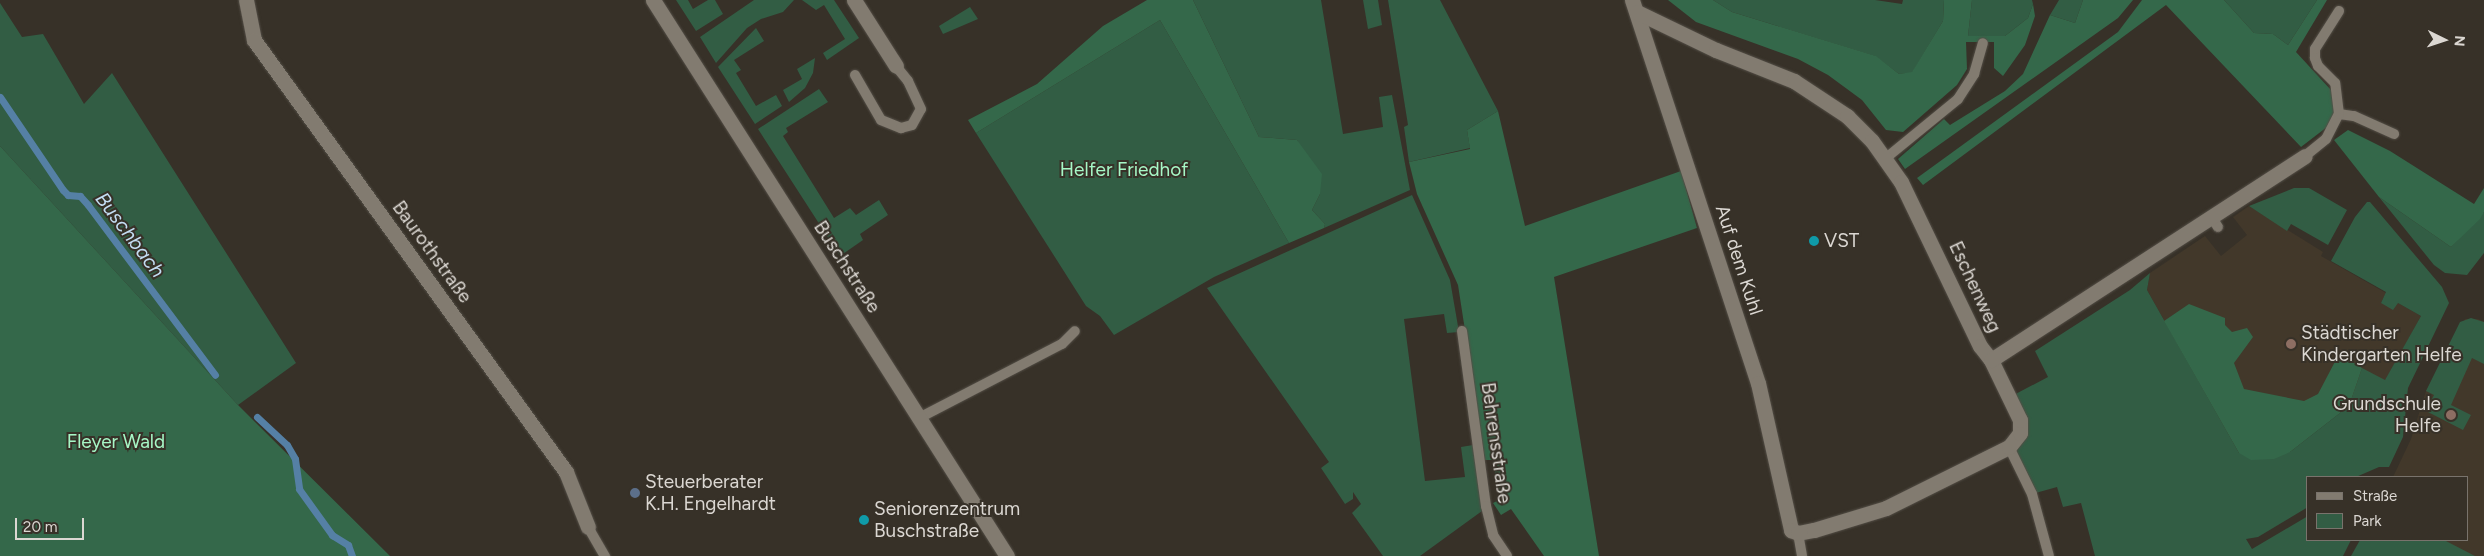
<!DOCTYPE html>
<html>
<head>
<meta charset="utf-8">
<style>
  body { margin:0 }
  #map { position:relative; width:2484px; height:556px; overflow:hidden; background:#373128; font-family:Figtree,sans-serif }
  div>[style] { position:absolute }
  .built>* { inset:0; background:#42382a }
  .green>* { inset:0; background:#325d44 }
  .forest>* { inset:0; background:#34684a }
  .stream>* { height:7px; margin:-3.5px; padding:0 3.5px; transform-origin:3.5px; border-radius:3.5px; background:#5580a5 }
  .roads { filter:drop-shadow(0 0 1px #534e46) drop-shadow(0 0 1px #534e46) }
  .service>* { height:10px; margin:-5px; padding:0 5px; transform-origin:5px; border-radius:5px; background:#827b70 }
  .minor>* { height:15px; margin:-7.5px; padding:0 7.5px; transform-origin:7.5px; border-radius:7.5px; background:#827b70 }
  .dots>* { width:14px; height:14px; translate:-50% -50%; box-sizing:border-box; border:2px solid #373128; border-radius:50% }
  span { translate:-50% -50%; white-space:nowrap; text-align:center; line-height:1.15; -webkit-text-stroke:4px #373128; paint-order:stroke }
  .park-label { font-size:19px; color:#a6f7c6 }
  .poi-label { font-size:19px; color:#dbd7d2 }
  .left { translate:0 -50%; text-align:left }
  .right { translate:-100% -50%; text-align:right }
  .street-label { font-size:19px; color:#dbd7d2 }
  .water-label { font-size:20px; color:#c3ddf3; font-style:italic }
  .legend { position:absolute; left:2306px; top:476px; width:162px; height:65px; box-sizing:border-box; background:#373128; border:1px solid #79736c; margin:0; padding:6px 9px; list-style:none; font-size:15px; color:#dbd7d2 }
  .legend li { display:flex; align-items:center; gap:10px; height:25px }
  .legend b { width:25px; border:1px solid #79736c }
  .north { position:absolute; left:2419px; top:15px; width:50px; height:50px; -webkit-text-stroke:4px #373128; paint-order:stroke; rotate:94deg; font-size:14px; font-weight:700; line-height:20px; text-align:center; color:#dbd7d2 }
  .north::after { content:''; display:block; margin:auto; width:18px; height:22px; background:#dbd7d2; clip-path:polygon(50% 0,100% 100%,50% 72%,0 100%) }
  .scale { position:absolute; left:15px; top:518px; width:69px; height:22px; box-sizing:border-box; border:2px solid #dbd7d2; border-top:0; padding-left:6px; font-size:15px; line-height:18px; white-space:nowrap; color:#dbd7d2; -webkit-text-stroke:4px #373128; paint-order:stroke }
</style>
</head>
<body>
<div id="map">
  <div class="built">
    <i style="clip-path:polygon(2249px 206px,2323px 252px,2321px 256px,2386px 293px,2381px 303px,2398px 303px,2421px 316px,2385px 381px,2239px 453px,2147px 290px,2150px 273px,2205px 236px,2221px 256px,2247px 235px,2233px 217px)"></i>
    <i style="clip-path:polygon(2465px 319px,2478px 319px,2484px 322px,2484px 556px,2384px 556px,2394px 540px,2468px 540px,2468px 477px,2393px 477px,2411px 439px,2426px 391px)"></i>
  </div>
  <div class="green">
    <i style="clip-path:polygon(676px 0,688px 0,693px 9px,708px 0,715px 0,723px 14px,696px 31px)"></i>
    <i style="clip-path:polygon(754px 0,794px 0,783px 12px,761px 19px,747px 28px,716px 63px,700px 37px)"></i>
    <i style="clip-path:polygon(802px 0,834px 0,859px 38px,827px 60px,823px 53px,845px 39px,824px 5px,816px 10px)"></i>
    <i style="clip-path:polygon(1193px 0,1321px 0,1343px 134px,1383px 127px,1379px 97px,1392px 95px,1410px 190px,1324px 228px,1325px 224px,1312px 210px,1320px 194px,1297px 140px,1259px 137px)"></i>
    <i style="clip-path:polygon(1363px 0,1378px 0,1382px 25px,1368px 29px)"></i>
    <i style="clip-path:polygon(1388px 0,1440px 0,1498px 111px,1467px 130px,1470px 148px,1409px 162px,1404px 127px,1408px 125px)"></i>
    <i style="clip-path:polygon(1713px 0,1875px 0,1902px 4px,1903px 0,1944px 0,1943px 21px,1912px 73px,1899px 74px,1875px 56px,1732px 12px)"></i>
    <i style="clip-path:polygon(1972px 0,2032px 0,2033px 4px,2028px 18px,2005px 36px,1968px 36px)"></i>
    <i style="clip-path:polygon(2059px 0,2083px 0,2075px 23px,2050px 15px)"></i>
    <i style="clip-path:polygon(2224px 0,2317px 0,2288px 45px,2273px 34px,2254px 33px)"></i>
    <i style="clip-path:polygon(0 3px,22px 37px,43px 34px,84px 104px,112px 73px,296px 363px,238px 405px,0 146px)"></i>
    <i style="clip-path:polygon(970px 7px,978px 19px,943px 34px,939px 26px)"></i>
    <i style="clip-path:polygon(1160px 20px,1289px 243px,1214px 277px,1114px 335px,1100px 316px,1086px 306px,976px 133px)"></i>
    <i style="clip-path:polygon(756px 28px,764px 41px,734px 60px,741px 70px,736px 73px,756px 106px,776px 95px,782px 106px,755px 124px,718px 67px)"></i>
    <i style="clip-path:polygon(815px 58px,813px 73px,805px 88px,789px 102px,783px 90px,802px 79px,797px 69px)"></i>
    <i style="clip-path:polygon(819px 89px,828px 102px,786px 128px,788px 132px,783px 136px,834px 218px,850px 208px,856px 215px,879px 200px,888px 215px,860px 234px,863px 240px,840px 256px,758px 129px)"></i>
    <i style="clip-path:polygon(2294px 188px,2309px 188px,2347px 210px,2328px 245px,2291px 224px,2287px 231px,2249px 206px)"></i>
    <i style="clip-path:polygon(1412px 195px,1450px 280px,1459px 332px,1447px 333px,1444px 314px,1404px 319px,1425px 481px,1465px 477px,1461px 447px,1473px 445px,1482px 511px,1420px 556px,1383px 556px,1352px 513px,1361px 504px,1353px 492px,1353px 499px,1345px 504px,1321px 468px,1329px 462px,1207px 288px)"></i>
    <i style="clip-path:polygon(2379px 197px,2451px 247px,2484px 212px,2484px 253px,2467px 275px,2445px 273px,2434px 265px)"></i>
    <i style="clip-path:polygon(2367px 202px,2370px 202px,2442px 287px,2449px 303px,2408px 388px,2403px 437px,2389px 467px,2379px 467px,2356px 477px,2308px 477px,2308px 507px,2258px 537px,2246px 539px,2252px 549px,2308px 516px,2308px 540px,2351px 540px,2343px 556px,2095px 556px,2081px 503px,2063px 507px,2057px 487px,2032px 494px,2009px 447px,2017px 438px,2008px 398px,2048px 377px,2035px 351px,2130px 290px,2150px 273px,2147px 290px,2239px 453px,2290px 452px,2349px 406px,2362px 368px,2385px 380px,2421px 316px,2398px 303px,2393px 310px,2381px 303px,2386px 292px,2331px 261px,2355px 217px)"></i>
    <i style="clip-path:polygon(2471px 318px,2484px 322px,2484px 364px,2472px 358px,2451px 405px,2471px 415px,2463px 430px,2426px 411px,2434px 395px,2426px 391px,2460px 322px)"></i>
    <i style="clip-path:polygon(2360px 540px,2444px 540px,2475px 556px,2351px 556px)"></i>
  </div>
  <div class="forest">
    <i style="clip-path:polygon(1147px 0,1193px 0,1259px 137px,1297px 140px,1322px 174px,1320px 194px,1312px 210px,1325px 224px,1324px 228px,1289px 243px,1160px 20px,976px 133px,968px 120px,1037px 84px,1103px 26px)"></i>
    <i style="clip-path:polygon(1668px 0,1713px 0,1732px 12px,1876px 56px,1899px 74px,1912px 72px,1943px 21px,1944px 0,1972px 0,1968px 36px,2005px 36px,2028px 18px,2033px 4px,2035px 16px,2025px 45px,2003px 76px,1994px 68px,1994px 42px,1966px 42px,1967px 69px,1957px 85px,1903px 132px,1886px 130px,1862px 100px,1828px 75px,1798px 59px,1696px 22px)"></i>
    <i style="clip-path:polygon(2083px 0,2133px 0,2118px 18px,1905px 169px,1898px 159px,1944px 119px,1950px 125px,2005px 91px,2023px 74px,2050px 15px,2075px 23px)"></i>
    <i style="clip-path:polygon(2142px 0,2224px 0,2254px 33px,2273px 34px,2288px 45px,2317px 0,2327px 0,2296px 52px,2331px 90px,2334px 112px,2327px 127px,2301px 147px,2166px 5px,1923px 185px,1917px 178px,2118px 32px)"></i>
    <i style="clip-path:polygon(1498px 111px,1525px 226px,1681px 171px,1697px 228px,1554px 277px,1599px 556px,1544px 556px,1511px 509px,1501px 515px,1493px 503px,1499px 500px,1493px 460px,1485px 460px,1458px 285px,1417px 194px,1409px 162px,1470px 149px,1467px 130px)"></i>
    <i style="clip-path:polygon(2348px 130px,2390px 151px,2474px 204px,2484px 188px,2484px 212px,2480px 219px,2451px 247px,2379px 197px,2334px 140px)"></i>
    <i style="clip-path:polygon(0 146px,238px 405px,390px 556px,0 556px)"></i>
    <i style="clip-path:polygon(2189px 304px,2225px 318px,2225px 325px,2232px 332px,2247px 328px,2253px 337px,2234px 363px,2244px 389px,2304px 401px,2318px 394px,2339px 354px,2362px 368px,2349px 406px,2290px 452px,2274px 459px,2251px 460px,2239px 453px,2164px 321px)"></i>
  </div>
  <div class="stream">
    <i style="left:0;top:97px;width:112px;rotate:55.9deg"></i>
    <i style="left:63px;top:190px;width:7px;rotate:45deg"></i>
    <i style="left:68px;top:195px;width:12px;rotate:5deg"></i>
    <i style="left:80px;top:196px;width:12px;rotate:48deg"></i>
    <i style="left:88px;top:205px;width:212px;rotate:53.2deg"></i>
    <i style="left:257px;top:417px;width:41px;rotate:43deg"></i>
    <i style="left:287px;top:445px;width:16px;rotate:60deg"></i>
    <i style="left:295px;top:459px;width:30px;rotate:82deg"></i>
    <i style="left:299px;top:489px;width:57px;rotate:54.3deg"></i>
    <i style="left:332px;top:535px;width:19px;rotate:32deg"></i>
    <i style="left:348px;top:545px;width:12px;rotate:70deg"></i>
  </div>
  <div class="roads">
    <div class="service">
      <i style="left:855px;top:75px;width:52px;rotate:60deg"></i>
      <i style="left:881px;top:120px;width:22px;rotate:22deg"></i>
      <i style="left:901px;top:128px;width:11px;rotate:-15deg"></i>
      <i style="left:912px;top:125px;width:18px;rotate:-61deg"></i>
      <i style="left:921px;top:109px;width:31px;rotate:-115deg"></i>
      <i style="left:908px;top:81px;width:19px;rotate:-129deg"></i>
      <i style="left:2339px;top:114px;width:15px;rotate:8deg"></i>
      <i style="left:2354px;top:116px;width:44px;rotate:24.2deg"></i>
      <i style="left:2305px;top:156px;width:27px;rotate:-39deg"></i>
      <i style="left:2326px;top:139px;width:28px;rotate:-63deg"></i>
      <i style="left:2339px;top:114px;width:31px;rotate:-97deg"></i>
      <i style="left:2335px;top:83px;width:24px;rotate:-135deg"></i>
      <i style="left:2318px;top:66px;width:9px;rotate:-111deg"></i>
      <i style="left:2315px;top:58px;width:9px;rotate:-90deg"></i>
      <i style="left:2315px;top:49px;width:45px;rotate:-57.7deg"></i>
      <i style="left:1886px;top:158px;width:93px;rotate:-39.3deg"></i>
      <i style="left:1958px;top:99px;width:30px;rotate:-57deg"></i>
      <i style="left:1974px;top:74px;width:32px;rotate:-74deg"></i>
      <i style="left:2211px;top:216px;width:13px;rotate:58deg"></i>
      <i style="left:1462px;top:331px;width:177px;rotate:82.2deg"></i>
      <i style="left:1486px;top:506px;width:30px;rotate:76deg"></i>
      <i style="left:1493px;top:535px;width:25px;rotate:56deg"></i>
      <i style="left:919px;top:418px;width:161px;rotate:-27.4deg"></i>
      <i style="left:1062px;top:344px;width:18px;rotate:-45deg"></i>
      <i style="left:2009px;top:447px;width:52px;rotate:63.9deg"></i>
      <i style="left:2032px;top:494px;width:64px;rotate:74.7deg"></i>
      <i style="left:588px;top:527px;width:34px;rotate:60deg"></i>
      <i style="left:1798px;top:533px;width:23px;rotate:80deg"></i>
    </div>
    <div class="minor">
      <i style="left:246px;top:0;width:41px;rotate:78.7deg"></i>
      <i style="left:254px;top:40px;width:533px;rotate:54.16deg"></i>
      <i style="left:566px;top:472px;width:59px;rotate:68.2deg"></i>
      <i style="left:653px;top:0;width:659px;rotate:57.52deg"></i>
      <i style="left:854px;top:0;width:78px;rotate:57.5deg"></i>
      <i style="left:1632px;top:0;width:403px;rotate:71.8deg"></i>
      <i style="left:1758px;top:383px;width:151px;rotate:77.3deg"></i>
      <i style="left:1791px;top:530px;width:8px;rotate:23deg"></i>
      <i style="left:1798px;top:533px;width:16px;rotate:-11deg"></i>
      <i style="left:1814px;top:530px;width:75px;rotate:-17deg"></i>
      <i style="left:1886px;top:508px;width:137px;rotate:-26.4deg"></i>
      <i style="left:2009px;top:447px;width:18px;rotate:-52deg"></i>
      <i style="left:2020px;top:433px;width:13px;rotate:-90deg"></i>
      <i style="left:2020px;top:420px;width:67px;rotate:-115.8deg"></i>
      <i style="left:1637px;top:12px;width:88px;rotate:25.7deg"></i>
      <i style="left:1716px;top:50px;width:84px;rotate:21.7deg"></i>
      <i style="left:1794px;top:81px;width:64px;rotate:33.4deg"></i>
      <i style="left:1847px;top:116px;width:35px;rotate:45deg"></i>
      <i style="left:1872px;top:141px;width:50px;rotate:54.7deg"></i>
      <i style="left:1901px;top:182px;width:182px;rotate:64.3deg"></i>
      <i style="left:1980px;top:346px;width:18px;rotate:52deg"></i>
      <i style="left:1991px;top:360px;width:374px;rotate:-33deg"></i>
    </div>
  </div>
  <div class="dots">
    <i style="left:1814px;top:241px;background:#0f9aa8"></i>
    <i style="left:2291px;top:344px;background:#8d6e63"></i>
    <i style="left:2451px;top:415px;background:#8d6e63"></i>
    <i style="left:635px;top:493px;background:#5c6f8a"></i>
    <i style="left:864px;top:520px;background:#0f9aa8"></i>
  </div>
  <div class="park-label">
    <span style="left:1124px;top:170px">Helfer Friedhof</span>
    <span style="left:116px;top:442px">Fleyer Wald</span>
  </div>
  <div class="poi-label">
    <span class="left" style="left:1824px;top:241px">VST</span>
    <span class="left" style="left:2301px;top:344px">Städtischer<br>Kindergarten Helfe</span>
    <span class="right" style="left:2441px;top:415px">Grundschule<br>Helfe</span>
    <span class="left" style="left:645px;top:493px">Steuerberater<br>K.H. Engelhardt</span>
    <span class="left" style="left:874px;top:520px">Seniorenzentrum<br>Buschstraße</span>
  </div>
  <div class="street-label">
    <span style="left:432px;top:252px;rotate:54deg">Baurothstraße</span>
    <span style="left:1739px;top:260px;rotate:72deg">Auf dem Kuhl</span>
    <span style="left:847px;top:267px;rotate:57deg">Buschstraße</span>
    <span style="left:1975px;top:287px;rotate:65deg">Eschenweg</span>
    <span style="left:1496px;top:443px;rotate:82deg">Behrensstraße</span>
  </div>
  <div class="water-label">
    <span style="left:130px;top:235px;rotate:53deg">Buschbach</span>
  </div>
  <ul class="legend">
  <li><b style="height:6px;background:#827b70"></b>Straße</li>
  <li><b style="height:14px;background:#325d44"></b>Park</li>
  </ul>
  <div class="north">N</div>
  <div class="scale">20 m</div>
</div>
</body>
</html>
